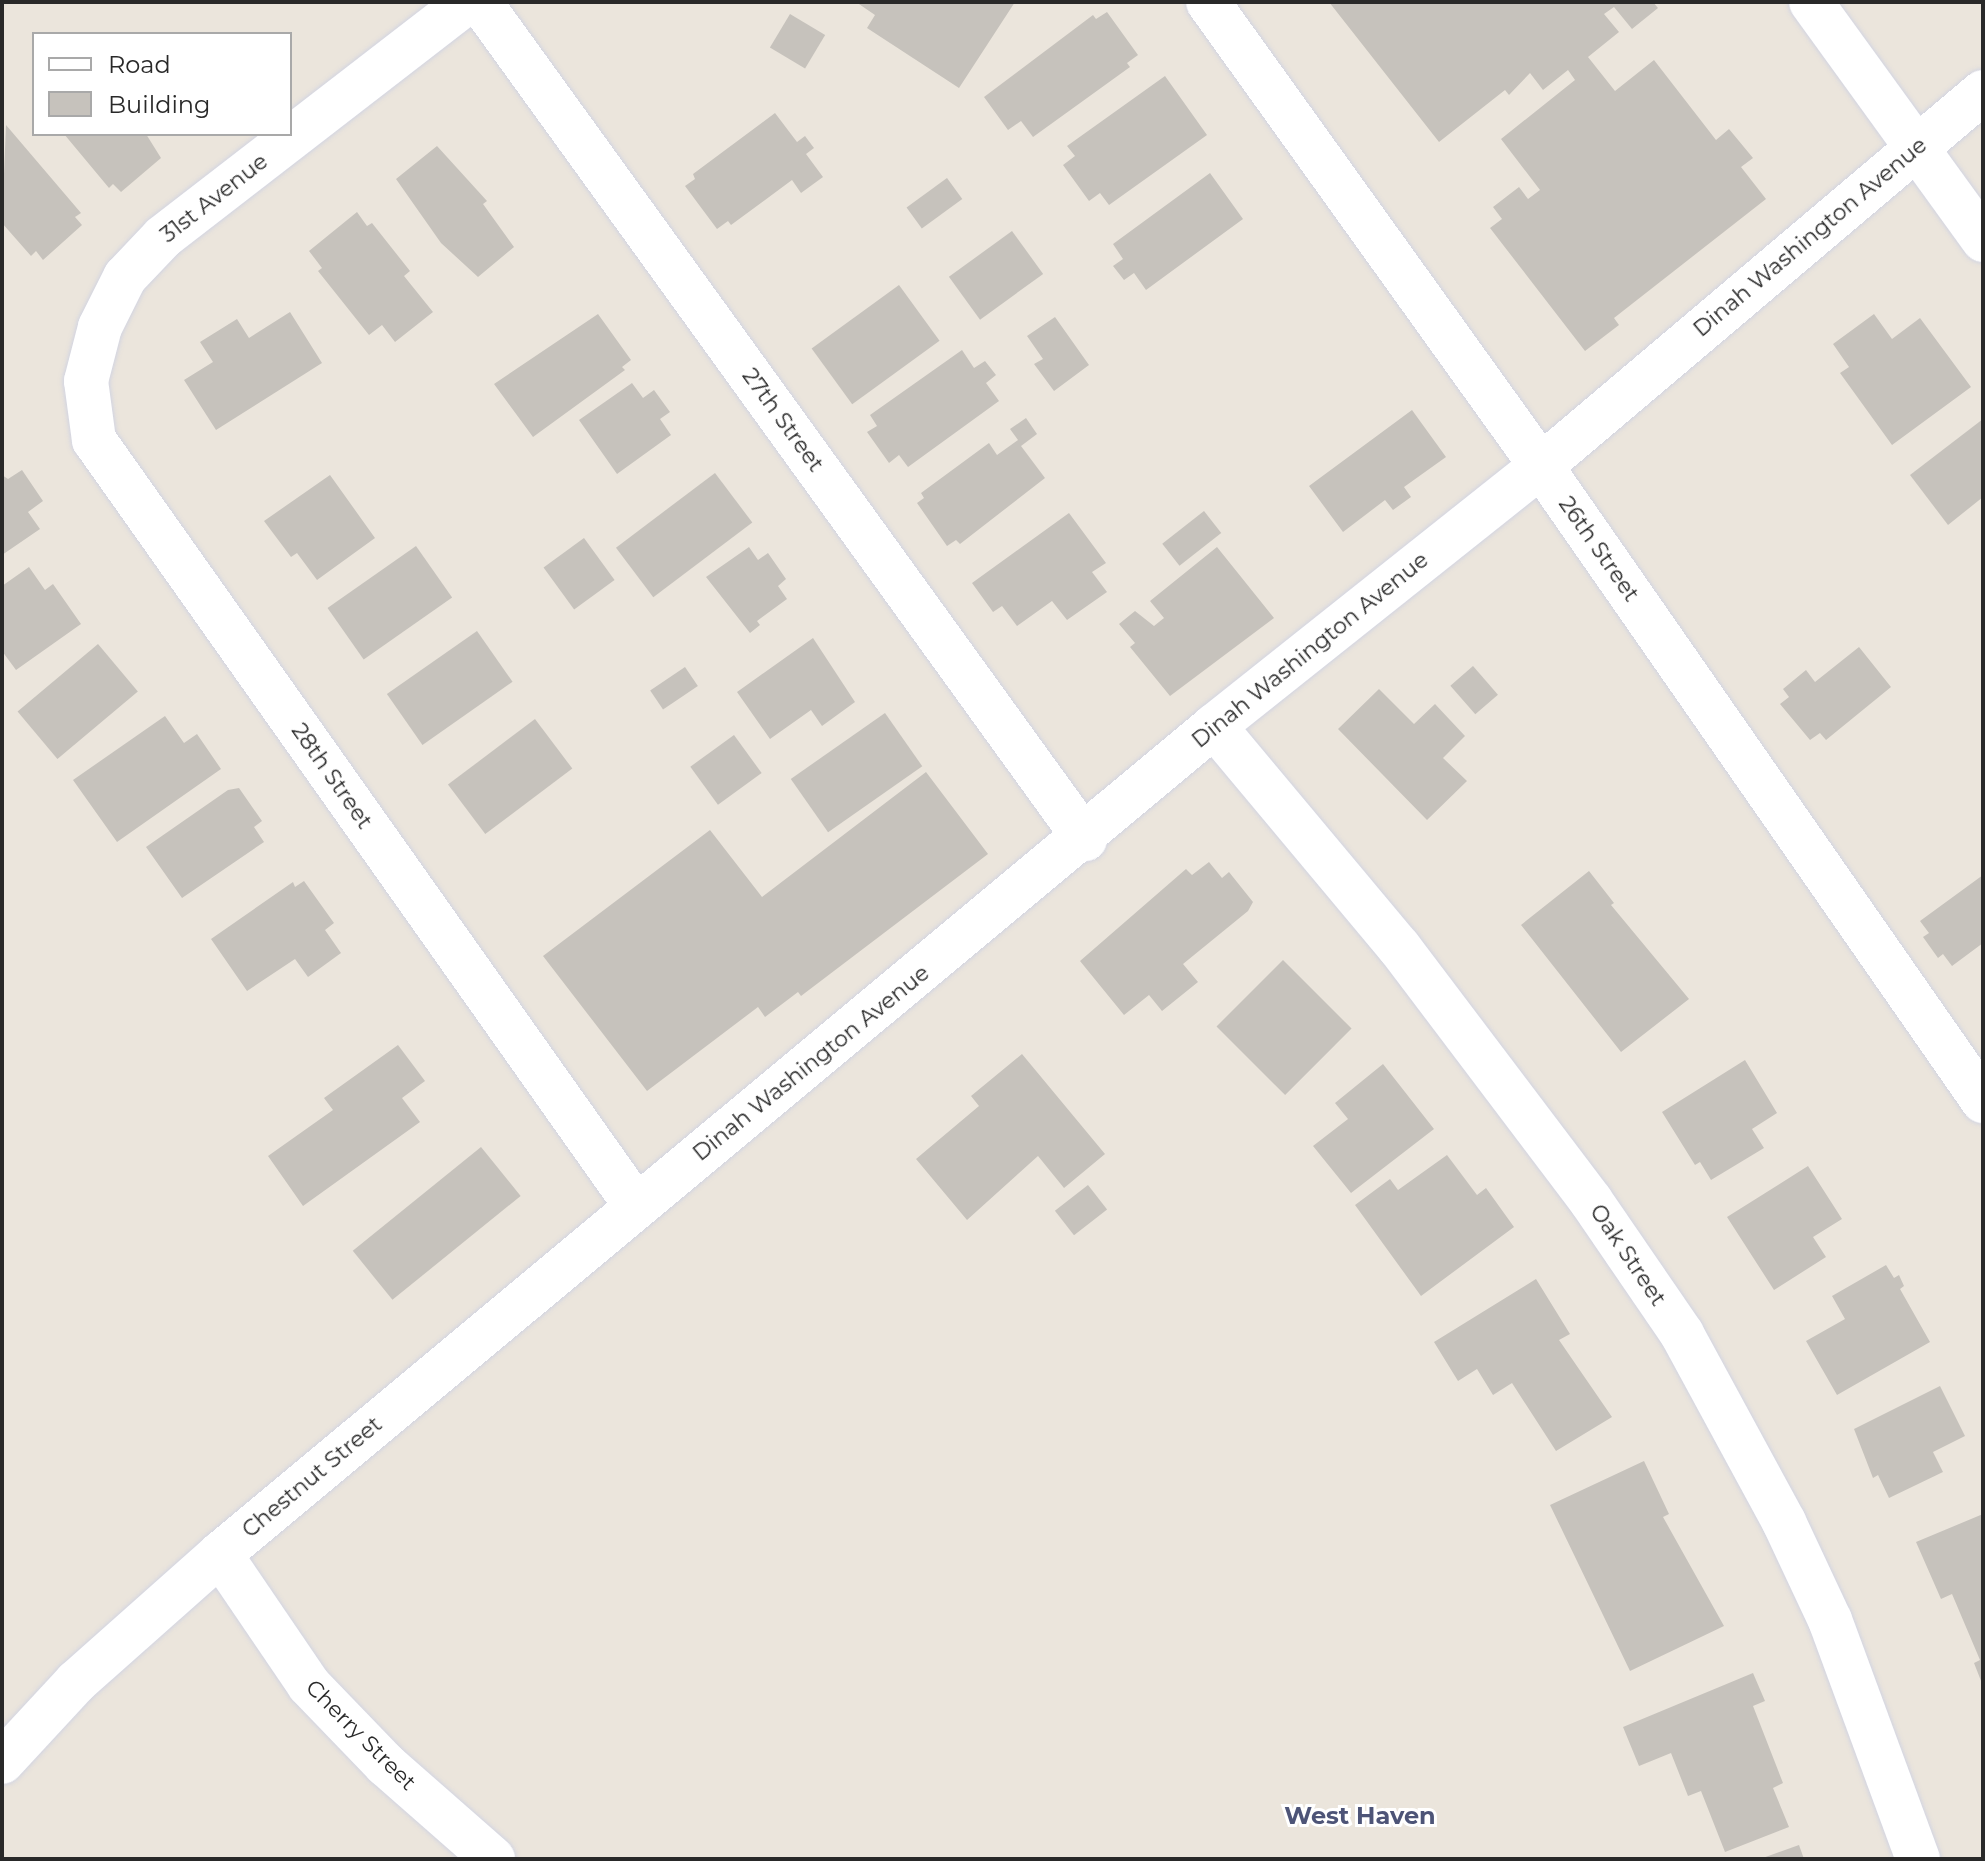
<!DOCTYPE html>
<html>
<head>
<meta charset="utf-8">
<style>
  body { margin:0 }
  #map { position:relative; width:1985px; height:1861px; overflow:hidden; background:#ebe5dc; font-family:Montserrat,sans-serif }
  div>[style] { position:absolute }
  .building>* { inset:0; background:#c6c2bc; transform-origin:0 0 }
  .roads { filter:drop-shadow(0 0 2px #d2d4e1) drop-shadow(0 0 2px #d2d4e1) }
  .street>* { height:44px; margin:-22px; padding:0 22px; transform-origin:22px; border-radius:22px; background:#fff }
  span { translate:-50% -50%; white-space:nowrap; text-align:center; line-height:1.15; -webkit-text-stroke:6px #fff; paint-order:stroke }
  .street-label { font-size:22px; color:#292929 }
  .neighbourhood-label { font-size:24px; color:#4d5477; font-weight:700 }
  .frame { position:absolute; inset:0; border:4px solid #292929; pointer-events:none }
  .legend { position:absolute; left:32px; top:32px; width:260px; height:104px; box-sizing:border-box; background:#fff; border:2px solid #a9a9a9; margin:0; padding:10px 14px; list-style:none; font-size:24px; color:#292929 }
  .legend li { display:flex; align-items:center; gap:16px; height:40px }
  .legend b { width:40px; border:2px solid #a9a9a9 }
</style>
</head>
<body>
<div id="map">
  <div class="building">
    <i style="clip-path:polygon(856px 2px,1015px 2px,959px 88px,867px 28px,875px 15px)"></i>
    <i style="clip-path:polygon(1329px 2px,1653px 2px,1658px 8px,1632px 29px,1614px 7px,1604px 14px,1619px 32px,1588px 57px,1615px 91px,1654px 60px,1716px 140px,1729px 129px,1753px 158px,1741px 167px,1766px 199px,1614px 318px,1619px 325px,1585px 351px,1490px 228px,1502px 219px,1493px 207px,1519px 187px,1528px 199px,1540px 190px,1501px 139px,1575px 80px,1568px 70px,1543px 90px,1530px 73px,1509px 95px,1505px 90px,1439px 142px)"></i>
    <i style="clip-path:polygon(1107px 12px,1138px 55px,1127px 63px,1130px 67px,1033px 137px,1021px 121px,1008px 130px,984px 97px,1093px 15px,1096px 19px)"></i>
    <i style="left:790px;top:14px;width:41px;height:39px;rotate:31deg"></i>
    <i style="clip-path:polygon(1165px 76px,1207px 135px,1109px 205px,1100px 193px,1089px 201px,1063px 165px,1075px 156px,1067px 146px)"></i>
    <i style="clip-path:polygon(775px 113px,797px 142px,805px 136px,814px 148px,806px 154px,823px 177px,801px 193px,792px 180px,731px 225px,728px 221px,717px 229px,685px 186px,695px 179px,693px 174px)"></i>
    <i style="clip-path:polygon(6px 125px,81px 213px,75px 217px,82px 225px,43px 260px,36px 251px,31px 256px,2px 223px)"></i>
    <i style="clip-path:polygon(64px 134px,146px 134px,161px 158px,121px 192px,113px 184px,109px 188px)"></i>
    <i style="clip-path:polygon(437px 146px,487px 201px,483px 204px,514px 247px,478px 277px,441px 243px,396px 179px)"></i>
    <i style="clip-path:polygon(1210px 173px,1243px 219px,1146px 290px,1134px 273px,1124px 280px,1113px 266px,1123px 259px,1113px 244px)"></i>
    <i style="left:947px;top:178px;width:26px;height:50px;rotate:54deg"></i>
    <i style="clip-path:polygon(357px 212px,367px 226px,372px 223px,410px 271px,404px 276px,433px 312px,395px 342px,382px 325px,369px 335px,318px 271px,322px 268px,309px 251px)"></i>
    <i style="left:1012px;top:231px;width:53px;height:78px;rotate:54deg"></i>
    <i style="left:899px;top:285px;width:69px;height:108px;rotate:54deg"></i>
    <i style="clip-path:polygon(290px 312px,322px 363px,216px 430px,184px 380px,213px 362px,200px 342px,237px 319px,249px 338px)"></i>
    <i style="clip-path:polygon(598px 314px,631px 360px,622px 367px,625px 370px,533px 437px,494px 384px)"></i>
    <i style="clip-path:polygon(1874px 314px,1892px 339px,1920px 318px,1971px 387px,1892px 445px,1840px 373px,1849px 367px,1833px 344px)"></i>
    <i style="clip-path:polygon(1055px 317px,1089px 365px,1054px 391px,1034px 364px,1043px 359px,1027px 336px)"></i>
    <i style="clip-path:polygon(962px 350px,974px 368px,985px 361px,996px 375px,986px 383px,999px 401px,908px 467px,899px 455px,889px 463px,867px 432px,877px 426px,870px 415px)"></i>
    <i style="clip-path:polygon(632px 383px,643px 398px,654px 390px,670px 412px,660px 419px,671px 435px,617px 474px,579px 420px)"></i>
    <i style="clip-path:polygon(1412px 410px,1446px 457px,1404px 487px,1411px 497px,1393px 510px,1385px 500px,1343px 532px,1309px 486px)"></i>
    <i style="clip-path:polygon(1026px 418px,1037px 434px,1021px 446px,1045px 478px,960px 544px,956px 540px,947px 546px,917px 503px,924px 498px,921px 493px,989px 443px,997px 455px,1018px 440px,1010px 429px)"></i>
    <i style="clip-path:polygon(1983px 419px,1983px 497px,1948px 525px,1910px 475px)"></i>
    <i style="clip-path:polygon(22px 470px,43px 501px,28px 512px,40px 529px,2px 555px,2px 475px,8px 479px)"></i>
    <i style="left:715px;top:473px;width:62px;height:124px;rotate:53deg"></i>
    <i style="clip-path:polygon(330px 475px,375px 538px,317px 580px,297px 553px,291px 557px,264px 521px)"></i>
    <i style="left:1204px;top:511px;width:28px;height:53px;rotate:52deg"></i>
    <i style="clip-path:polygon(1069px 513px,1106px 563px,1092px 572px,1107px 592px,1067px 620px,1052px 601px,1017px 626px,1002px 606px,993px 612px,972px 583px)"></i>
    <i style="left:584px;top:538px;width:52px;height:50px;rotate:54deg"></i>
    <i style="left:416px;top:546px;width:63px;height:108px;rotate:55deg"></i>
    <i style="clip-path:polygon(749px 547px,758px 560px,768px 553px,786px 579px,778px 586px,787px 599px,757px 621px,760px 625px,750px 633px,706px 577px)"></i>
    <i style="clip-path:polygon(1217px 547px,1274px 618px,1170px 696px,1130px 647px,1135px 643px,1119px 624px,1135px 611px,1154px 626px,1164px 618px,1150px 601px)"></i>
    <i style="clip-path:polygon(29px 567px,45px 590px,53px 584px,81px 624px,16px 670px,2px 651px,2px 586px)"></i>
    <i style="left:477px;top:631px;width:62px;height:110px;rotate:55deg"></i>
    <i style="clip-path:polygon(813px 638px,855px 702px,822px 726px,811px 710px,770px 739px,737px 692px)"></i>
    <i style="left:98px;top:644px;width:62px;height:105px;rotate:50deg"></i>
    <i style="clip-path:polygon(1859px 647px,1891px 687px,1826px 740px,1820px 733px,1810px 740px,1780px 704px,1789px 697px,1783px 689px,1806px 670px,1815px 682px)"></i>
    <i style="left:1473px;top:666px;width:38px;height:30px;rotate:49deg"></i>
    <i style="left:685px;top:667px;width:23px;height:42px;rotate:56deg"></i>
    <i style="clip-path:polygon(1379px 689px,1414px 724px,1435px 704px,1465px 736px,1443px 758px,1467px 781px,1427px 820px,1338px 729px)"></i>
    <i style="left:885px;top:713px;width:65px;height:115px;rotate:55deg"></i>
    <i style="clip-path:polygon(165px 716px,184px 743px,197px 734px,221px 769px,117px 842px,73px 780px)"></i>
    <i style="left:535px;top:719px;width:62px;height:109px;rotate:53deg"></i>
    <i style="left:734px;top:735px;width:47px;height:54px;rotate:54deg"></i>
    <i style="clip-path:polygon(926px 772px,988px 854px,801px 996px,798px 992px,765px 1017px,758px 1007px,647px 1091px,543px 956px,710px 830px,762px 897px)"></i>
    <i style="clip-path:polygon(239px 788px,262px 821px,254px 827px,264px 842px,182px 898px,146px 847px,228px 790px)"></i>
    <i style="clip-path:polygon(1209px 862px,1222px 878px,1229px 872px,1253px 902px,1248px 911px,1183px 964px,1198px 982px,1162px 1011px,1149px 995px,1124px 1015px,1080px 961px,1186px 869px,1192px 875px)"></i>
    <i style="clip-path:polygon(1589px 871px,1614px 903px,1611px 905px,1689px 999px,1621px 1052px,1521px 925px)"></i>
    <i style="clip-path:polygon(1983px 875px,1983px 943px,1952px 966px,1943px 954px,1938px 958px,1923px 937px,1929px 933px,1920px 921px)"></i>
    <i style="clip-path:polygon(304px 881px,334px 923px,325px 930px,341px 953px,308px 977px,295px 959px,247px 991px,211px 939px,293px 882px,295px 887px)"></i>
    <i style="left:1283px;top:960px;width:97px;height:94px;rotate:45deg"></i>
    <i style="clip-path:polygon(398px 1045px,425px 1081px,402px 1098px,420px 1122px,303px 1206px,268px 1156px,333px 1110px,324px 1098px)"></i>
    <i style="clip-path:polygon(1022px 1054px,1105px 1154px,1064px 1188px,1038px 1156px,967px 1220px,916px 1159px,979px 1106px,971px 1096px)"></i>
    <i style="clip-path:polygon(1745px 1060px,1777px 1113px,1752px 1129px,1764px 1148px,1711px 1180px,1700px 1162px,1695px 1165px,1662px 1112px)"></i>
    <i style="clip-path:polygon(1383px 1064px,1434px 1129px,1351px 1193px,1313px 1146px,1348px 1119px,1335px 1103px)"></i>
    <i style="left:481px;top:1147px;width:63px;height:165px;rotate:51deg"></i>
    <i style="clip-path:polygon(1447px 1155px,1477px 1195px,1486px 1188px,1514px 1227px,1421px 1296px,1355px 1205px,1390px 1179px,1398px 1190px)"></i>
    <i style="clip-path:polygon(1808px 1166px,1842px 1219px,1813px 1237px,1826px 1257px,1774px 1290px,1727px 1217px)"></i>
    <i style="left:1088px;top:1185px;width:31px;height:42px;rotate:52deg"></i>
    <i style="clip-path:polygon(1886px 1265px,1894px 1278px,1899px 1275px,1904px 1286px,1900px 1289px,1930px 1342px,1837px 1395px,1806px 1341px,1845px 1319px,1832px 1296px)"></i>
    <i style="clip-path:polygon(1536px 1279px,1570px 1334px,1559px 1340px,1612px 1417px,1556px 1451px,1512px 1383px,1493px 1395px,1477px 1369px,1458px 1381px,1434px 1342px)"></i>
    <i style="clip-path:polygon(1940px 1386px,1965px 1436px,1933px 1452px,1943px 1472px,1889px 1498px,1878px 1475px,1873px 1478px,1854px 1429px)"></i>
    <i style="clip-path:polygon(1644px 1461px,1669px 1514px,1663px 1517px,1724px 1626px,1630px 1671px,1550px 1505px)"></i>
    <i style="clip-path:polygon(1983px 1514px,1983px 1686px,1974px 1663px,1980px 1660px,1952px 1594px,1941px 1599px,1916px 1542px)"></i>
    <i style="clip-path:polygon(1753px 1673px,1765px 1701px,1753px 1706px,1783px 1783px,1773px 1788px,1789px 1827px,1725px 1852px,1701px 1791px,1688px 1796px,1671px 1753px,1639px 1766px,1623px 1727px)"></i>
    <i style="clip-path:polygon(1799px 1845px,1804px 1859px,1760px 1859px)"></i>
  </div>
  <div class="roads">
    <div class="street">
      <i style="left:467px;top:2px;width:384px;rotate:142.3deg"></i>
      <i style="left:163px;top:237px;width:55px;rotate:133.5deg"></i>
      <i style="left:125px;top:277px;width:56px;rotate:116.6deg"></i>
      <i style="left:100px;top:327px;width:56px;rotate:104.5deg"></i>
      <i style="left:86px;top:381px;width:60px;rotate:82.3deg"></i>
      <i style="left:94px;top:440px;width:938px;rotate:54.72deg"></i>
      <i style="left:480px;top:2px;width:1033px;rotate:54.14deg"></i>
      <i style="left:1208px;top:2px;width:571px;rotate:54.33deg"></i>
      <i style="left:1541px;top:466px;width:774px;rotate:55.16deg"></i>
      <i style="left:1811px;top:2px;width:294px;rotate:54.1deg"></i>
      <i style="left:1214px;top:726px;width:288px;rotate:50.1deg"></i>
      <i style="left:1399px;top:947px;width:318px;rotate:52.9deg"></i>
      <i style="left:1591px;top:1201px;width:161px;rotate:55.6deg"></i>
      <i style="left:1682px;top:1334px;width:214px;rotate:61.5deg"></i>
      <i style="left:1784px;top:1522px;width:108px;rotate:64.9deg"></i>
      <i style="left:1830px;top:1620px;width:255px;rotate:69.8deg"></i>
      <i style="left:220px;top:1554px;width:158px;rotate:55.8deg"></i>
      <i style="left:309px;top:1685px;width:110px;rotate:46.1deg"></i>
      <i style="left:385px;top:1764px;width:144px;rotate:41.3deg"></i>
      <i style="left:2px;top:1762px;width:109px;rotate:-47.2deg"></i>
      <i style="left:76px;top:1682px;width:193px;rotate:-41.6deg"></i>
      <i style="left:220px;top:1554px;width:1294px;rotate:-39.79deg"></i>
      <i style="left:1214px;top:726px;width:418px;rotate:-38.5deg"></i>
      <i style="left:1541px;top:466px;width:579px;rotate:-40.24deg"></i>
    </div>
  </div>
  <div class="street-label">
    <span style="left:214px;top:198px;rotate:-38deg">31st Avenue</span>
    <span style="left:1810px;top:237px;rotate:-40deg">Dinah Washington Avenue</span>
    <span style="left:783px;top:420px;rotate:54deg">27th Street</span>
    <span style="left:1599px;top:549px;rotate:55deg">26th Street</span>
    <span style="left:1310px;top:650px;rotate:-39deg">Dinah Washington Avenue</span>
    <span style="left:332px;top:776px;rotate:55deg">28th Street</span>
    <span style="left:811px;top:1063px;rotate:-39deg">Dinah Washington Avenue</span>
    <span style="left:1628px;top:1255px;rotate:56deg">Oak Street</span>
    <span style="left:312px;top:1477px;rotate:-40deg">Chestnut Street</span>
    <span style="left:361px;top:1735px;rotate:45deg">Cherry Street</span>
  </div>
  <div class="neighbourhood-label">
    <span style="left:1360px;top:1816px">West Haven</span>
  </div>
  <div class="frame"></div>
  <ul class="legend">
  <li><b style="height:10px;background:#fff"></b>Road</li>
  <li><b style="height:22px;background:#c6c2bc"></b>Building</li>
  </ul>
</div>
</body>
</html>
